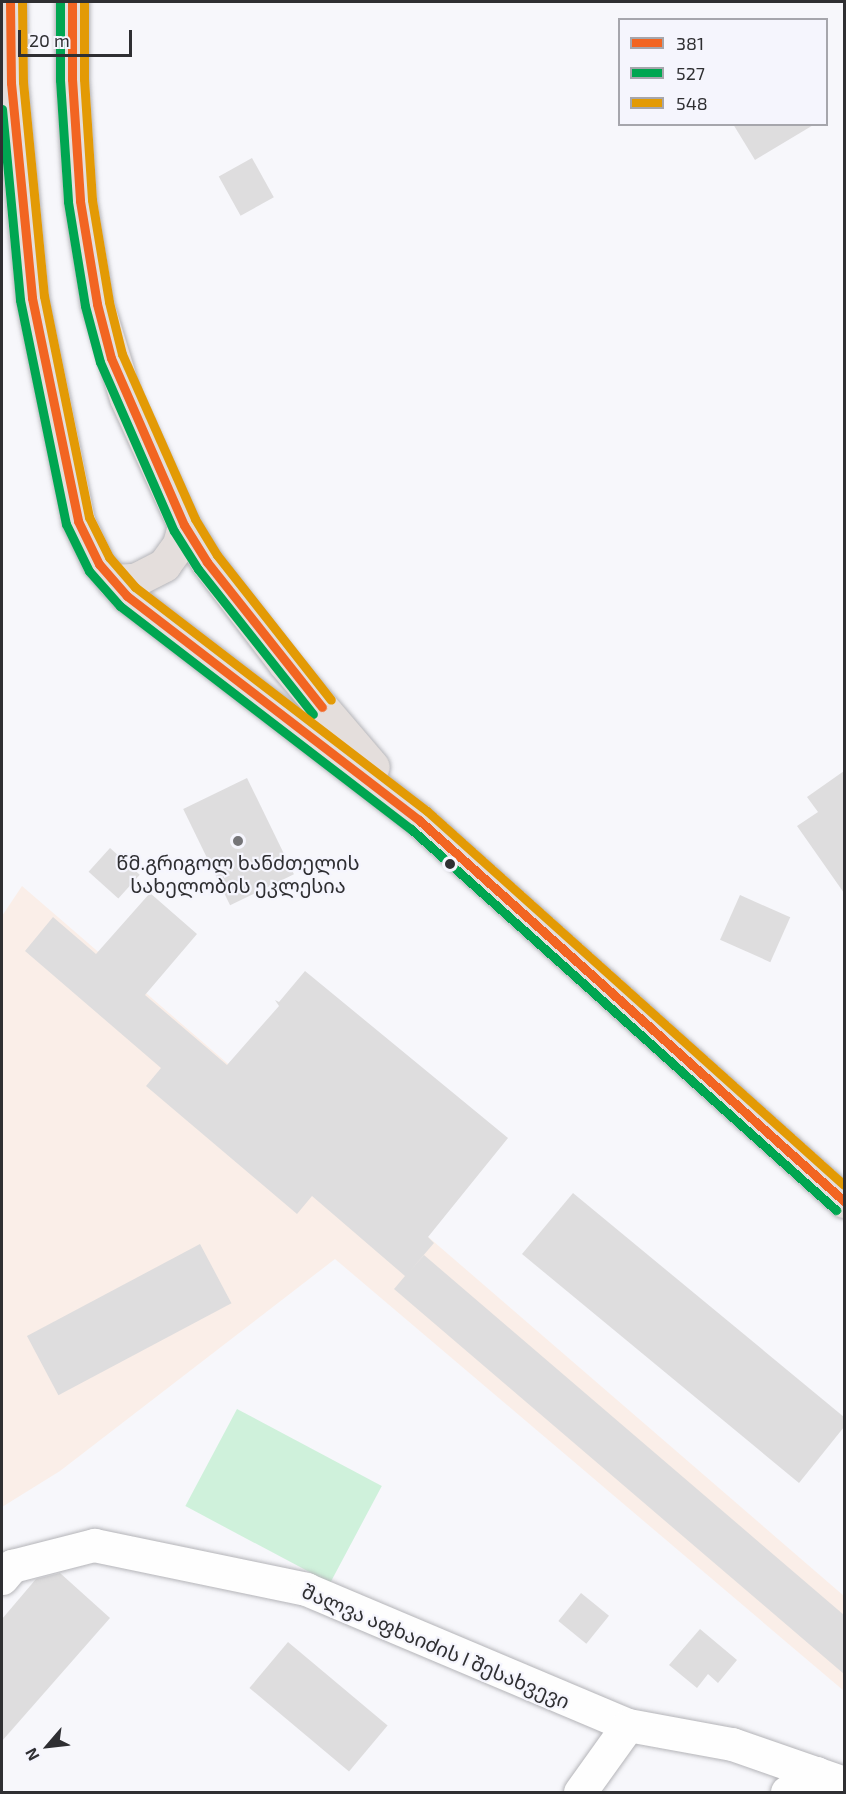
<!DOCTYPE html>
<html>
<head>
<meta charset="utf-8">
<style>
  body { margin:0 }
  #map { position:relative; width:846px; height:1794px; overflow:hidden; background:#f7f7fb; font-family:"Exo 2","Noto Sans Georgian",sans-serif }
  div>[style] { position:absolute }
  .industrial>* { inset:0; background:#faeee8 }
  .green>* { inset:0; background:#cff1db; transform-origin:0 0 }
  .building>* { inset:0; background:#deddde; transform-origin:0 0 }
  .roads { filter:drop-shadow(0 0 2px #b4b4b8) drop-shadow(0 0 2px #b4b4b8) }
  .minor>* { height:33px; margin:-16.5px; padding:0 16.5px; transform-origin:16.5px; border-radius:16.5px; background:#fefefe }
  .trunk>* { height:33px; margin:-16.5px; padding:0 16.5px; transform-origin:16.5px; border-radius:16.5px; background:#e4dedc }
  .bus-1>* { height:9px; margin:-4.5px; padding:0 4.5px; transform-origin:4.5px; border-radius:4.5px; background:#f26522 }
  .bus-2>* { height:9px; margin:-4.5px; padding:0 4.5px; transform-origin:4.5px; border-radius:4.5px; background:#00a651 }
  .bus-3>* { height:9px; margin:-4.5px; padding:0 4.5px; transform-origin:4.5px; border-radius:4.5px; background:#e39a05 }
  .dots>* { width:16px; height:16px; translate:-50% -50%; box-sizing:border-box; border:3px solid #f5f5fd; border-radius:50% }
  span { translate:-50% -50%; white-space:nowrap; text-align:center; line-height:1.15; -webkit-text-stroke:4.5px #f5f5fd; paint-order:stroke }
  .poi-label { font-size:20px; color:#2f2f32 }
  .street-label { font-size:20px; color:#2f2f32 }
  .frame { position:absolute; inset:0; border:3px solid #2f2f32; pointer-events:none }
  .legend { position:absolute; left:618px; top:18px; width:210px; height:108px; box-sizing:border-box; background:#f5f5fd; border:2px solid #a6a6ac; margin:0; padding:8px 10px; list-style:none; font-size:18px; color:#2f2f32 }
  .legend li { display:flex; align-items:center; gap:12px; height:30px }
  .legend b { width:30px; border:2px solid #a6a6ac }
  .north { position:absolute; left:18px; top:1716px; width:60px; height:60px; -webkit-text-stroke:4px #f5f5fd; paint-order:stroke; rotate:242deg; font-size:16px; font-weight:700; line-height:24px; text-align:center; color:#2f2f32 }
  .north::after { content:''; display:block; margin:auto; width:21px; height:27px; background:#2f2f32; clip-path:polygon(50% 0,100% 100%,50% 72%,0 100%) }
  .scale { position:absolute; left:18px; top:30px; width:114px; height:27px; box-sizing:border-box; border:3px solid #2f2f32; border-top:0; padding-left:8px; font-size:18px; line-height:21px; white-space:nowrap; color:#2f2f32; -webkit-text-stroke:4px #f5f5fd; paint-order:stroke }
</style>
</head>
<body>
<div id="map">
  <div class="industrial">
    <i style="clip-path:polygon(22px 886px,844px 1596px,844px 1691px,335px 1259px,60px 1471px,2px 1507px,2px 916px)"></i>
  </div>
  <div class="green">
    <i style="left:237px;top:1409px;width:164px;height:110px;rotate:28deg"></i>
  </div>
  <div class="building">
    <i style="clip-path:polygon(733px 124px,815px 124px,755px 160px)"></i>
    <i style="left:252px;top:158px;width:45px;height:38px;rotate:61deg"></i>
    <i style="clip-path:polygon(844px 771px,844px 893px,797px 826px,818px 812px,807px 797px)"></i>
    <i style="left:247px;top:778px;width:107px;height:71px;rotate:64deg"></i>
    <i style="left:110px;top:848px;width:40px;height:32px;rotate:42deg"></i>
    <i style="clip-path:polygon(150px 893px,197px 934px,145px 995px,227px 1065px,279px 1006px,275px 1000px,279px 1002px,305px 971px,508px 1138px,428px 1237px,434px 1243px,410px 1271px,424px 1255px,844px 1615px,844px 1674px,394px 1289px,405px 1276px,312px 1196px,297px 1214px,146px 1086px,161px 1068px,25px 951px,53px 917px,96px 954px)"></i>
    <i style="left:740px;top:895px;width:55px;height:49px;rotate:24deg"></i>
    <i style="clip-path:polygon(573px 1193px,844px 1417px,844px 1427px,799px 1483px,522px 1254px)"></i>
    <i style="left:200px;top:1244px;width:67px;height:196px;rotate:62deg"></i>
    <i style="clip-path:polygon(60px 1573px,110px 1618px,2px 1741px,2px 1619px,36px 1579px)"></i>
    <i style="left:581px;top:1593px;width:36px;height:36px;rotate:39deg"></i>
    <i style="clip-path:polygon(700px 1629px,737px 1660px,718px 1683px,708px 1674px,697px 1688px,669px 1665px)"></i>
    <i style="left:288px;top:1642px;width:130px;height:60px;rotate:40deg"></i>
  </div>
  <div class="roads">
    <div class="minor">
      <i style="left:2px;top:1578px;width:16px;rotate:-50deg"></i>
      <i style="left:12px;top:1566px;width:85px;rotate:-14.4deg"></i>
      <i style="left:94px;top:1545px;width:217px;rotate:11.7deg"></i>
      <i style="left:306px;top:1589px;width:350px;rotate:22.9deg"></i>
      <i style="left:628px;top:1725px;width:106px;rotate:10.4deg"></i>
      <i style="left:732px;top:1744px;width:119px;rotate:19.2deg"></i>
      <i style="left:580px;top:1792px;width:82px;rotate:-54.4deg"></i>
      <i style="left:787px;top:1792px;width:35px;rotate:-33deg"></i>
    </div>
    <div class="trunk">
      <i style="left:10px;top:2px;width:81px;rotate:89.3deg"></i>
      <i style="left:11px;top:83px;width:216px;rotate:84.4deg"></i>
      <i style="left:32px;top:298px;width:228px;rotate:78.3deg"></i>
      <i style="left:78px;top:521px;width:48px;rotate:64deg"></i>
      <i style="left:99px;top:564px;width:43px;rotate:48.8deg"></i>
      <i style="left:127px;top:596px;width:368px;rotate:37.5deg"></i>
      <i style="left:419px;top:820px;width:571px;rotate:41.88deg"></i>
      <i style="left:72px;top:2px;width:77px;rotate:90deg"></i>
      <i style="left:72px;top:79px;width:122px;rotate:86.2deg"></i>
      <i style="left:80px;top:201px;width:104px;rotate:80.6deg"></i>
      <i style="left:97px;top:304px;width:98px;rotate:72.9deg"></i>
      <i style="left:126px;top:398px;width:140px;rotate:65.5deg"></i>
      <i style="left:184px;top:525px;width:44px;rotate:58.1deg"></i>
      <i style="left:207px;top:562px;width:128px;rotate:52.6deg"></i>
      <i style="left:285px;top:664px;width:135px;rotate:49.5deg"></i>
      <i style="left:113px;top:581px;width:22px;rotate:-3deg"></i>
      <i style="left:135px;top:580px;width:33px;rotate:-27deg"></i>
      <i style="left:164px;top:565px;width:26px;rotate:-54deg"></i>
      <i style="left:179px;top:544px;width:20px;rotate:-75deg"></i>
    </div>
  </div>
  <div class="bus-1">
    <i style="left:10px;top:2px;width:81px;rotate:89.3deg"></i>
    <i style="left:11px;top:83px;width:216px;rotate:84.4deg"></i>
    <i style="left:32px;top:298px;width:228px;rotate:78.3deg"></i>
    <i style="left:78px;top:521px;width:48px;rotate:64deg"></i>
    <i style="left:99px;top:564px;width:43px;rotate:48.8deg"></i>
    <i style="left:127px;top:596px;width:368px;rotate:37.5deg"></i>
    <i style="left:419px;top:820px;width:571px;rotate:41.88deg"></i>
    <i style="left:72px;top:2px;width:77px;rotate:90deg"></i>
    <i style="left:72px;top:79px;width:122px;rotate:86.2deg"></i>
    <i style="left:80px;top:201px;width:104px;rotate:80.6deg"></i>
    <i style="left:97px;top:304px;width:56px;rotate:75.5deg"></i>
    <i style="left:111px;top:358px;width:182px;rotate:66.4deg"></i>
    <i style="left:184px;top:525px;width:44px;rotate:58.1deg"></i>
    <i style="left:207px;top:562px;width:185px;rotate:51.6deg"></i>
  </div>
  <div class="bus-2">
    <i style="left:60px;top:2px;width:78px;rotate:90deg"></i>
    <i style="left:60px;top:80px;width:122px;rotate:86.2deg"></i>
    <i style="left:68px;top:202px;width:105px;rotate:80.7deg"></i>
    <i style="left:85px;top:306px;width:58px;rotate:75deg"></i>
    <i style="left:100px;top:362px;width:184px;rotate:66.4deg"></i>
    <i style="left:174px;top:531px;width:45px;rotate:57.7deg"></i>
    <i style="left:198px;top:569px;width:185px;rotate:51.6deg"></i>
    <i style="left:2px;top:109px;width:192px;rotate:84.6deg"></i>
    <i style="left:20px;top:300px;width:229px;rotate:78.4deg"></i>
    <i style="left:66px;top:524px;width:52px;rotate:63.9deg"></i>
    <i style="left:89px;top:571px;width:47px;rotate:48.5deg"></i>
    <i style="left:120px;top:606px;width:367px;rotate:37.5deg"></i>
    <i style="left:411px;top:829px;width:571px;rotate:41.88deg"></i>
  </div>
  <div class="bus-3">
    <i style="left:22px;top:2px;width:80px;rotate:89.3deg"></i>
    <i style="left:23px;top:82px;width:215px;rotate:84.4deg"></i>
    <i style="left:44px;top:296px;width:226px;rotate:78.5deg"></i>
    <i style="left:89px;top:517px;width:45px;rotate:63.4deg"></i>
    <i style="left:109px;top:557px;width:40px;rotate:49deg"></i>
    <i style="left:135px;top:587px;width:368px;rotate:37.5deg"></i>
    <i style="left:427px;top:811px;width:560px;rotate:41.89deg"></i>
    <i style="left:84px;top:2px;width:77px;rotate:90deg"></i>
    <i style="left:84px;top:79px;width:121px;rotate:86.2deg"></i>
    <i style="left:92px;top:200px;width:103px;rotate:80.5deg"></i>
    <i style="left:109px;top:302px;width:54px;rotate:76deg"></i>
    <i style="left:122px;top:354px;width:180px;rotate:66.1deg"></i>
    <i style="left:195px;top:519px;width:42px;rotate:58.6deg"></i>
    <i style="left:217px;top:555px;width:184px;rotate:51.8deg"></i>
  </div>
  <div class="dots">
    <i style="left:238px;top:841px;background:#757578"></i>
    <i style="left:450px;top:864px;background:#2f2f32"></i>
  </div>
  <div class="poi-label">
    <span style="left:238px;top:874px">წმ.გრიგოლ ხანძთელის<br>სახელობის ეკლესია</span>
  </div>
  <div class="street-label">
    <span style="left:436px;top:1646px;rotate:23deg">შალვა აფხაიძის I შესახვევი</span>
  </div>
  <div class="frame"></div>
  <ul class="legend">
  <li><b style="height:8px;background:#f26522"></b>381</li>
  <li><b style="height:8px;background:#00a651"></b>527</li>
  <li><b style="height:8px;background:#e39a05"></b>548</li>
  </ul>
  <div class="north">N</div>
  <div class="scale">20 m</div>
</div>
</body>
</html>
